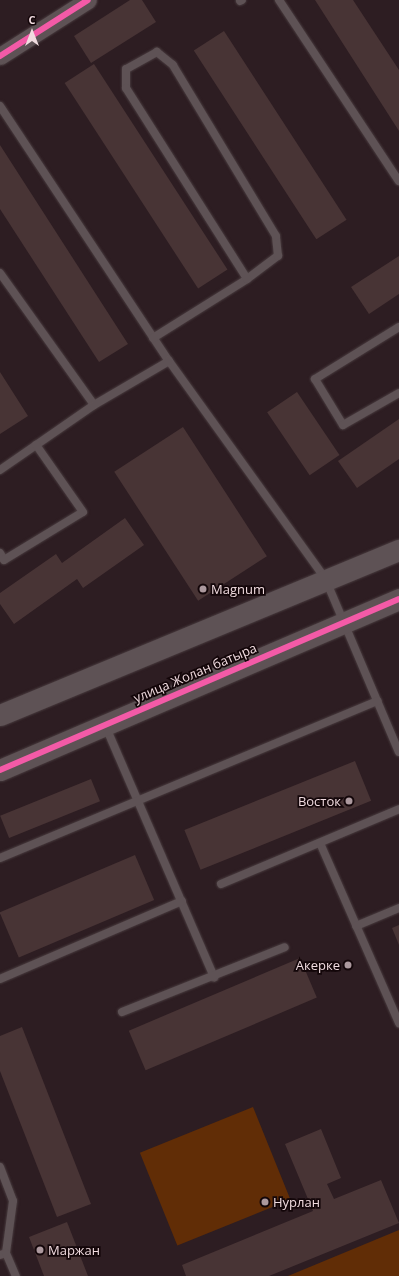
<!DOCTYPE html>
<html>
<head>
<meta charset="utf-8">
<style>
  body { margin:0 }
  #map { position:relative; width:399px; height:1276px; overflow:hidden; background:#2d1d22; font-family:"Open Sans",sans-serif }
  div>[style] { position:absolute }
  .green>* { inset:0; background:#612d06; transform-origin:0 0 }
  .building>* { inset:0; background:#483435; transform-origin:0 0 }
  .roads { filter:drop-shadow(0 0 1px #483b3e) drop-shadow(0 0 1px #483b3e) }
  .service>* { height:8px; margin:-4px; padding:0 4px; transform-origin:4px; border-radius:4px; background:#5e5255 }
  .minor>* { height:17px; margin:-8.5px; padding:0 8.5px; transform-origin:8.5px; border-radius:8.5px; background:#5e5255 }
  .tertiary>* { height:21px; margin:-10.5px; padding:0 10.5px; transform-origin:10.5px; border-radius:10.5px; background:#5e5255 }
  .cycleway>* { height:6px; margin:-3px; padding:0 3px; transform-origin:3px; border-radius:3px; background:#f35aa7 }
  .dots>* { width:11px; height:11px; translate:-50% -50%; box-sizing:border-box; border:2px solid #130609; border-radius:50% }
  span { translate:-50% -50%; white-space:nowrap; text-align:center; line-height:1.15; -webkit-text-stroke:3.5px #130609; paint-order:stroke }
  .poi-label { font-size:13px; color:#f1dce0 }
  .left { translate:0 -50%; text-align:left }
  .right { translate:-100% -50%; text-align:right }
  .street-label { font-size:13px; color:#f1dce0 }
  .north { position:absolute; left:12px; top:12px; width:40px; height:40px; -webkit-text-stroke:3px #130609; paint-order:stroke; rotate:0deg; font-size:11px; font-weight:700; line-height:16px; text-align:center; color:#f1dce0 }
  .north::after { content:''; display:block; margin:auto; width:14px; height:18px; background:#f1dce0; clip-path:polygon(50% 0,100% 100%,50% 72%,0 100%) }
</style>
</head>
<body>
<div id="map">
  <div class="green">
    <i style="left:253px;top:1107px;width:100px;height:122px;rotate:68deg"></i>
    <i style="clip-path:polygon(399px 1230px,399px 1276px,288px 1276px)"></i>
  </div>
  <div class="building">
    <i style="clip-path:polygon(130px 0,142px 0,156px 22px,91px 63px,74px 36px)"></i>
    <i style="clip-path:polygon(315px 0,353px 0,399px 70px,399px 131px)"></i>
    <i style="left:224px;top:31px;width:225px;height:36px;rotate:57deg"></i>
    <i style="left:94px;top:64px;width:245px;height:35px;rotate:57deg"></i>
    <i style="clip-path:polygon(0 145px,128px 344px,99px 362px,0 209px)"></i>
    <i style="clip-path:polygon(399px 256px,399px 294px,369px 314px,351px 287px)"></i>
    <i style="clip-path:polygon(0 372px,28px 416px,0 434px)"></i>
    <i style="left:297px;top:392px;width:76px;height:36px;rotate:56deg"></i>
    <i style="clip-path:polygon(399px 419px,399px 459px,357px 488px,338px 461px)"></i>
    <i style="left:183px;top:427px;width:154px;height:82px;rotate:57deg"></i>
    <i style="clip-path:polygon(125px 518px,144px 545px,83px 588px,77px 579px,14px 624px,0 604px,0 593px,56px 554px,62px 563px)"></i>
    <i style="left:355px;top:761px;width:43px;height:184px;rotate:68deg"></i>
    <i style="left:91px;top:779px;width:24px;height:98px;rotate:68deg"></i>
    <i style="left:135px;top:855px;width:49px;height:147px;rotate:67deg"></i>
    <i style="clip-path:polygon(399px 925px,399px 945px,392px 928px)"></i>
    <i style="left:300px;top:958px;width:43px;height:186px;rotate:67deg"></i>
    <i style="clip-path:polygon(22px 1027px,91px 1204px,57px 1217px,0 1071px,0 1036px)"></i>
    <i style="clip-path:polygon(321px 1129px,341px 1178px,327px 1184px,334px 1199px,381px 1180px,399px 1223px,269px 1276px,186px 1276px,182px 1265px,313px 1211px,285px 1144px)"></i>
    <i style="clip-path:polygon(67px 1222px,88px 1276px,44px 1276px,29px 1237px)"></i>
  </div>
  <div class="roads">
    <div class="service">
      <i style="left:279px;top:0;width:217px;rotate:56.5deg"></i>
      <i style="left:240px;top:1px;width:2px;rotate:-27deg"></i>
      <i style="left:0;top:106px;width:306px;rotate:56.5deg"></i>
      <i style="left:169px;top:361px;width:267px;rotate:54.3deg"></i>
      <i style="left:325px;top:578px;width:189px;rotate:67deg"></i>
      <i style="left:0;top:273px;width:162px;rotate:54.5deg"></i>
      <i style="left:399px;top:327px;width:99px;rotate:148.2deg"></i>
      <i style="left:315px;top:379px;width:54px;rotate:58.7deg"></i>
      <i style="left:343px;top:425px;width:64px;rotate:-29.7deg"></i>
      <i style="left:153px;top:338px;width:111px;rotate:-32.1deg"></i>
      <i style="left:247px;top:279px;width:39px;rotate:-37deg"></i>
      <i style="left:278px;top:256px;width:20px;rotate:-96deg"></i>
      <i style="left:276px;top:236px;width:200px;rotate:-121.1deg"></i>
      <i style="left:173px;top:65px;width:21px;rotate:-141deg"></i>
      <i style="left:157px;top:52px;width:35px;rotate:151deg"></i>
      <i style="left:126px;top:69px;width:19px;rotate:90deg"></i>
      <i style="left:126px;top:88px;width:226px;rotate:57.6deg"></i>
      <i style="left:0;top:470px;width:114px;rotate:-34.7deg"></i>
      <i style="left:94px;top:405px;width:87px;rotate:-30.4deg"></i>
      <i style="left:0;top:553px;width:8px;rotate:60deg"></i>
      <i style="left:4px;top:560px;width:92px;rotate:-31.3deg"></i>
      <i style="left:83px;top:512px;width:82px;rotate:-125deg"></i>
      <i style="left:105px;top:725px;width:275px;rotate:66.6deg"></i>
      <i style="left:320px;top:843px;width:197px;rotate:66.3deg"></i>
      <i style="left:0;top:858px;width:409px;rotate:-22.6deg"></i>
      <i style="left:221px;top:884px;width:193px;rotate:-22.8deg"></i>
      <i style="left:356px;top:926px;width:47px;rotate:-22.7deg"></i>
      <i style="left:0;top:979px;width:198px;rotate:-23.2deg"></i>
      <i style="left:122px;top:1012px;width:175px;rotate:-21.7deg"></i>
      <i style="left:0;top:1167px;width:36px;rotate:69deg"></i>
      <i style="left:13px;top:1201px;width:52px;rotate:97.7deg"></i>
      <i style="left:0;top:1255px;width:6px;rotate:-18deg"></i>
      <i style="left:6px;top:1253px;width:25px;rotate:67deg"></i>
    </div>
    <div class="minor">
      <i style="left:0;top:56px;width:104px;rotate:-32.5deg"></i>
    </div>
    <div class="tertiary">
      <i style="left:0;top:715px;width:432px;rotate:-22.5deg"></i>
      <i style="left:0;top:770px;width:434px;rotate:-23.2deg"></i>
    </div>
  </div>
  <div class="cycleway">
    <i style="left:0;top:56px;width:104px;rotate:-32.5deg"></i>
    <i style="left:0;top:770px;width:434px;rotate:-23.2deg"></i>
  </div>
  <div class="dots">
    <i style="left:203px;top:589px;background:#ac999e"></i>
    <i style="left:349px;top:801px;background:#ac999e"></i>
    <i style="left:348px;top:965px;background:#ac999e"></i>
    <i style="left:265px;top:1202px;background:#ac999e"></i>
    <i style="left:40px;top:1250px;background:#ac999e"></i>
  </div>
  <div class="poi-label">
    <span class="left" style="left:211px;top:589px">Magnum</span>
    <span class="right" style="left:341px;top:801px">Восток</span>
    <span class="right" style="left:340px;top:965px">Акерке</span>
    <span class="left" style="left:273px;top:1202px">Нурлан</span>
    <span class="left" style="left:48px;top:1250px">Маржан</span>
  </div>
  <div class="street-label">
    <span style="left:195px;top:673px;rotate:-23deg">улица Жолан батыра</span>
  </div>
  <div class="north">С</div>
</div>
</body>
</html>
